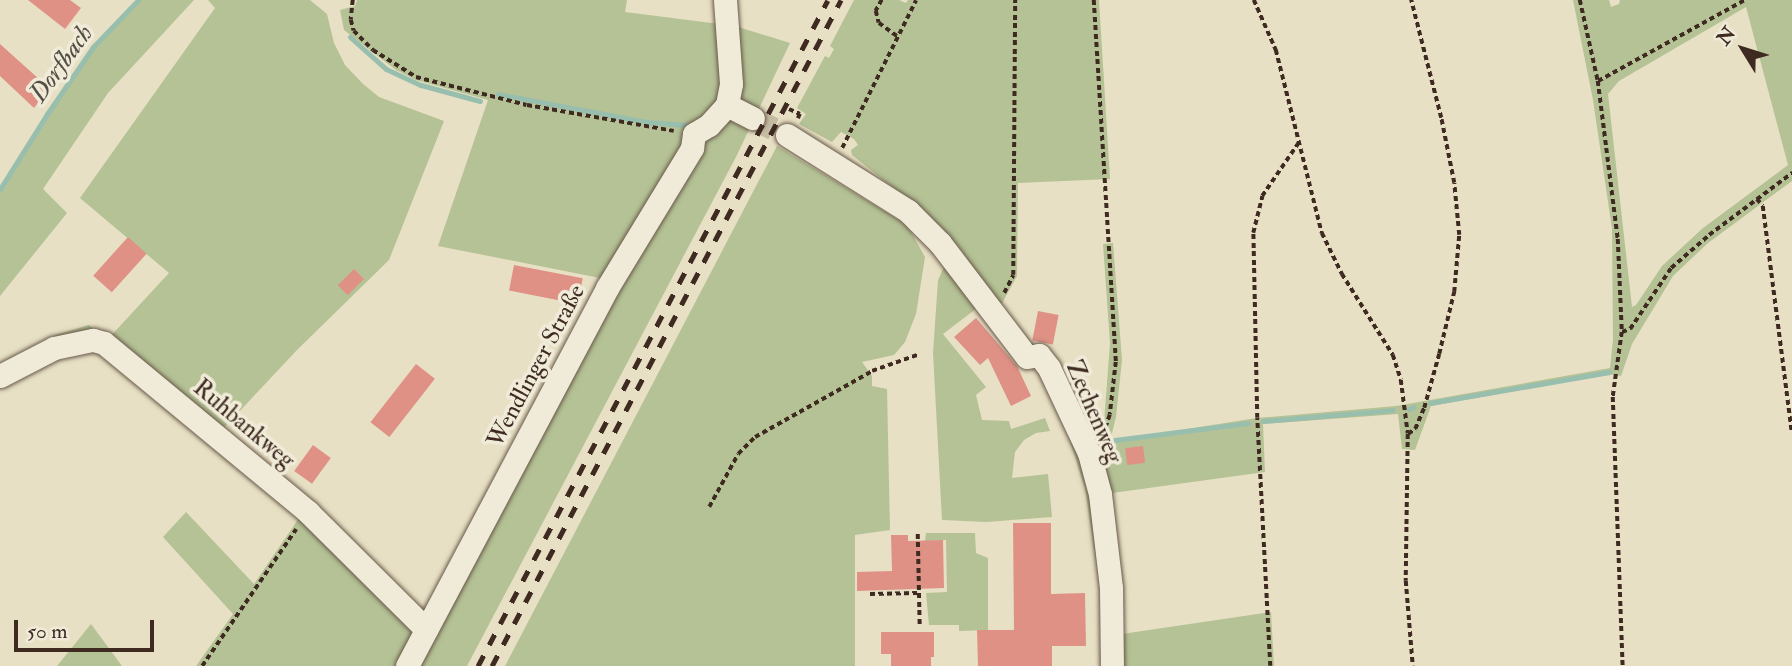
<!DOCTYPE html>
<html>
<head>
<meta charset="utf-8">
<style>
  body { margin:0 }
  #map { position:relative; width:1792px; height:666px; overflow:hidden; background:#e8e0c4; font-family:"IM FELL Double Pica",serif }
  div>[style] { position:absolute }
  .green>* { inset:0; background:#b4c295 }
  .stream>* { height:5px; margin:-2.5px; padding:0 2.5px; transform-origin:2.5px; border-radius:2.5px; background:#98beae }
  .building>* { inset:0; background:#df9186; transform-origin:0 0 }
  .minor-tunnel>* { height:23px; margin-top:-11.5px; transform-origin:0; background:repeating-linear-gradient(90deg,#c6bca3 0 23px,transparent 0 34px) }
  .path>* { height:3.5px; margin-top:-1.75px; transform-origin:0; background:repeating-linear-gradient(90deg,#3e2a20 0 5px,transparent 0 8.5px) }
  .roads { filter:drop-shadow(0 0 2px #685849) drop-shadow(0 0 2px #685849) }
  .minor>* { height:23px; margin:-11.5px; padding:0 11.5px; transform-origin:11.5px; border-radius:11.5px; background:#f0ebd9 }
  .rail>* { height:5px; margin-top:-2.5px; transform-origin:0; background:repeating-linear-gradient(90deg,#3e2a20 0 12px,transparent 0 24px) }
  span { translate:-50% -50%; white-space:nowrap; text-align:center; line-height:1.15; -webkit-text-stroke:7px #f0ebd9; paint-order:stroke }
  .street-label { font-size:24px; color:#3e2a20 }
  .water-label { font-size:26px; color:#544f44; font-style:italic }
  .north { position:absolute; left:1708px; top:14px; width:70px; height:70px; -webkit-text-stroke:5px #f0ebd9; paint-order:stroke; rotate:308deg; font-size:19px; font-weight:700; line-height:28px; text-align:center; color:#3e2a20 }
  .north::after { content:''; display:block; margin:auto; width:24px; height:32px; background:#3e2a20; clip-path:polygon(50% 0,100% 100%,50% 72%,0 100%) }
  .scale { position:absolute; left:14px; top:620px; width:140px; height:32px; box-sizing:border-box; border:4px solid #3e2a20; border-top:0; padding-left:9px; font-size:21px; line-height:24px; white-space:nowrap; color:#3e2a20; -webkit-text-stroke:5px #f0ebd9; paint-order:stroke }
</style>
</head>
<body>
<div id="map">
  <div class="green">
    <i style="clip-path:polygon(138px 0,194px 0,108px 93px,43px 189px,67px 213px,0 296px,0 189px,47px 114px,93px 47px)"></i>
    <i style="clip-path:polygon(208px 0,310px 0,327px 14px,334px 43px,345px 65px,363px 84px,379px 97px,444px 121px,389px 260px,297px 350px,221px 431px,417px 608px,433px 610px,605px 279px,438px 246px,488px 100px,416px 80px,396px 70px,344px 30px,340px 10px,355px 6px,357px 0,627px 0,625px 12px,735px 26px,790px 43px,737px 155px,467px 666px,196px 666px,233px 614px,163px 537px,186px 512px,254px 584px,301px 515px,94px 346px,57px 342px,55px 335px,89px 325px,107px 340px,169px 273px,80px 198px,215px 8px)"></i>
    <i style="clip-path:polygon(854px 0,899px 0,906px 3px,908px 0,1099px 0,1110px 179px,1018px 183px,1017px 276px,1001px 305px,926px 214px,852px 155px,851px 150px,858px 145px,854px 139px,841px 132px,832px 142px,799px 124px,806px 114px,797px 108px,825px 56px,829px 58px,834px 49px,830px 46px)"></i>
    <i style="clip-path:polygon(evenodd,1573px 0,1609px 0,1611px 7px,1619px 4px,1620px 0,1792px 0,1792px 181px,1708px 243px,1673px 276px,1632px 344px,1621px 376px,1609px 374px,1431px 406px,1415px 450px,1402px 449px,1398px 414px,1263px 424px,1265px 472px,1105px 494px,1122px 634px,1271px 612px,1274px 666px,1102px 666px,1101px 595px,1085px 488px,1067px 432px,1084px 423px,1090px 427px,1104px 423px,1110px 343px,1103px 244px,1113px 243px,1122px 360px,1116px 417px,1110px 441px,1257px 418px,1396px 406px,1610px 368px,1613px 340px,1612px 229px,1593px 100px,1573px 0,1746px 7px,1788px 165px,1703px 228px,1662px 266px,1636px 305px,1632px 307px,1608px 94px,1619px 81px,1746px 7px)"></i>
    <i style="clip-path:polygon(777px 146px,907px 225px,925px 257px,916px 314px,905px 342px,894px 355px,862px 362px,872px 376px,872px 386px,887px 389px,890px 530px,855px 535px,855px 666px,505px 666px)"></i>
    <i style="clip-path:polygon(944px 267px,947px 267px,981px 305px,943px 334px,986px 387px,976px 395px,982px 420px,1009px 421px,1011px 429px,1045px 418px,1050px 431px,1036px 433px,1024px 440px,1015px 452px,1012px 478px,1048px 474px,1052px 517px,987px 522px,942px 520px,933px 353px,938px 280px)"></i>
    <i style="clip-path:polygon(926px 533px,975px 533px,976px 553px,988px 558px,988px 630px,959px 631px,959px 625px,929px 625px,926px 593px,947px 592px,946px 540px,925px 541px)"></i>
    <i style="clip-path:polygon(91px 624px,122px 666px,57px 666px)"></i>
  </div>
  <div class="stream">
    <i style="left:350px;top:37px;width:48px;rotate:41.6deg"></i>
    <i style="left:386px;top:69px;width:38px;rotate:25deg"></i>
    <i style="left:421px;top:85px;width:61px;rotate:15.2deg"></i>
    <i style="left:498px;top:94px;width:151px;rotate:10.7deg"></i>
    <i style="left:646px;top:122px;width:40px;rotate:4.3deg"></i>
    <i style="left:0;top:189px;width:89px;rotate:-57.9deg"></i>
    <i style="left:47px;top:114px;width:81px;rotate:-55.5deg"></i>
    <i style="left:93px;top:47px;width:65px;rotate:-46.2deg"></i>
    <i style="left:1430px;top:403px;width:182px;rotate:-9.8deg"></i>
    <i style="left:1409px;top:409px;width:5px;rotate:-22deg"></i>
    <i style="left:1263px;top:421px;width:130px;rotate:-4.8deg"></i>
    <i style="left:1107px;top:441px;width:142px;rotate:-7.3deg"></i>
  </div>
  <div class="building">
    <i style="clip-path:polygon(28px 0,70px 0,81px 8px,65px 29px)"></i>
    <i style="clip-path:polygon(0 44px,49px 88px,34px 108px,0 76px)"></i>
    <i style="left:128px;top:237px;width:25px;height:52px;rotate:42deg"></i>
    <i style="left:514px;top:265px;width:70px;height:26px;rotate:11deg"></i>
    <i style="left:354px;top:269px;width:14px;height:23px;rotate:45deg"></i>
    <i style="left:1038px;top:311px;width:21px;height:30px;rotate:11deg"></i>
    <i style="clip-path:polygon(976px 318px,1017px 366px,1031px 396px,1011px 406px,988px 358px,980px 365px,954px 337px)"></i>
    <i style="left:416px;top:364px;width:24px;height:74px;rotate:38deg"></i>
    <i style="left:313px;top:445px;width:22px;height:32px;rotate:36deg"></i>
    <i style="left:1143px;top:446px;width:17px;height:18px;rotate:83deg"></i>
    <i style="clip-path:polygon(1013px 523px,1051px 523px,1051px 594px,1085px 593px,1086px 646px,1052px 646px,1052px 666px,978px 666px,977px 630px,1014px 630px)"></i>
    <i style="clip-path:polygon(891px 535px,908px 535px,908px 541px,943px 540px,944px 588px,857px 591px,857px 572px,892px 571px)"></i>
    <i style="clip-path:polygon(881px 632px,934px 632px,934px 657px,931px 657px,931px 666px,891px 666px,891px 654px,881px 654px)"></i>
  </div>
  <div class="minor-tunnel">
    <i style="left:753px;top:118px;width:38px;rotate:27deg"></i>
  </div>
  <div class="path">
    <i style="left:353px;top:0;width:20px;rotate:96deg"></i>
    <i style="left:351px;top:20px;width:11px;rotate:75deg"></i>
    <i style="left:354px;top:31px;width:27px;rotate:45deg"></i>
    <i style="left:373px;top:50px;width:51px;rotate:32.1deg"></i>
    <i style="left:416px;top:77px;width:114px;rotate:14.2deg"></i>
    <i style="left:527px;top:105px;width:149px;rotate:10deg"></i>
    <i style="left:882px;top:0;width:13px;rotate:119deg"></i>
    <i style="left:876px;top:11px;width:12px;rotate:76deg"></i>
    <i style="left:879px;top:23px;width:22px;rotate:36deg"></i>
    <i style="left:1094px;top:0;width:363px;rotate:86.5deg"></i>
    <i style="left:1116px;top:362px;width:53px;rotate:96.5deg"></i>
    <i style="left:1110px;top:415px;width:21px;rotate:109deg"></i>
    <i style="left:1254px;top:0;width:55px;rotate:66.3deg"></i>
    <i style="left:1276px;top:50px;width:189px;rotate:75.9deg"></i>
    <i style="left:1322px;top:233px;width:46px;rotate:64deg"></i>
    <i style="left:1342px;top:274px;width:96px;rotate:57.8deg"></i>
    <i style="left:1393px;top:355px;width:26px;rotate:72deg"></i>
    <i style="left:1401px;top:380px;width:54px;rotate:82.6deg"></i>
    <i style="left:1408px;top:434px;width:147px;rotate:90.8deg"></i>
    <i style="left:1406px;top:581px;width:85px;rotate:85.3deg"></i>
    <i style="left:1580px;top:0;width:83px;rotate:77.5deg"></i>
    <i style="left:1598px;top:81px;width:159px;rotate:82.8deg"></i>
    <i style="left:1618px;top:239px;width:93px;rotate:87.5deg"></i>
    <i style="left:1622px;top:332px;width:66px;rotate:97.9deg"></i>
    <i style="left:1613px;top:397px;width:269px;rotate:87.9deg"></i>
    <i style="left:1598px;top:81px;width:168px;rotate:-28.9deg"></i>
    <i style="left:789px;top:109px;width:12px;rotate:24deg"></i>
    <i style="left:800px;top:114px;width:5px;rotate:112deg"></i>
    <i style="left:842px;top:148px;width:165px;rotate:-63.4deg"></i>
    <i style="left:1757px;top:199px;width:9px;rotate:49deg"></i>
    <i style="left:1763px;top:206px;width:228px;rotate:82.7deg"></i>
    <i style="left:1004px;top:293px;width:20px;rotate:-63deg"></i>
    <i style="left:1013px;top:275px;width:275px;rotate:-89.6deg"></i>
    <i style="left:1622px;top:332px;width:9px;rotate:-21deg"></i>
    <i style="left:1630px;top:329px;width:73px;rotate:-56.1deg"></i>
    <i style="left:1671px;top:268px;width:50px;rotate:-41deg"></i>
    <i style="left:1709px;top:235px;width:104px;rotate:-36.8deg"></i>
    <i style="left:1408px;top:434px;width:9px;rotate:-36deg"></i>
    <i style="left:1415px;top:429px;width:23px;rotate:-67deg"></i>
    <i style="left:1424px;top:408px;width:56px;rotate:-74.5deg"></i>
    <i style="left:1439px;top:354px;width:64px;rotate:-76.4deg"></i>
    <i style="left:1454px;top:292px;width:57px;rotate:-85deg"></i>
    <i style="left:1459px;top:235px;width:52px;rotate:-95.5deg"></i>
    <i style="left:1454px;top:183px;width:66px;rotate:-101.3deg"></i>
    <i style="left:1441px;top:118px;width:122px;rotate:-104.3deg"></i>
    <i style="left:709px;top:507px;width:60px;rotate:-61.3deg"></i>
    <i style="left:738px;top:454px;width:24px;rotate:-45deg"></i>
    <i style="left:755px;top:437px;width:134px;rotate:-29.4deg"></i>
    <i style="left:872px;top:371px;width:48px;rotate:-19.6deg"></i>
    <i style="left:918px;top:534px;width:93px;rotate:88.8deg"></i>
    <i style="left:870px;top:594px;width:47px;rotate:-1.2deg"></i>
    <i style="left:202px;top:666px;width:166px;rotate:-55.5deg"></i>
    <i style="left:1270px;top:666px;width:248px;rotate:-93deg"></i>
    <i style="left:1257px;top:418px;width:185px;rotate:-91.2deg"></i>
    <i style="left:1253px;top:233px;width:38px;rotate:-76deg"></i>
    <i style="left:1262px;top:196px;width:65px;rotate:-55.6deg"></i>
  </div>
  <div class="roads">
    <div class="minor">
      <i style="left:725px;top:0;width:84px;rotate:85.9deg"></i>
      <i style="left:731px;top:84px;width:21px;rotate:101deg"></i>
      <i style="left:727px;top:105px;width:29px;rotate:27deg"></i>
      <i style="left:787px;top:135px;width:143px;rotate:32.1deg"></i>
      <i style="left:908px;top:211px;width:45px;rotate:45deg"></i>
      <i style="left:940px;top:243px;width:143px;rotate:52.7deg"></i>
      <i style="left:1027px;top:357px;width:12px;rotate:-9deg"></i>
      <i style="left:1039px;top:355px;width:16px;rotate:52deg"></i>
      <i style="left:1049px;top:368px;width:94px;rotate:64.8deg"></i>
      <i style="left:1089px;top:453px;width:42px;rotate:75deg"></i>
      <i style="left:1100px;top:494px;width:95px;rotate:83.3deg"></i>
      <i style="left:1111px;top:588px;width:78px;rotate:89.3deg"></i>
      <i style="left:0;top:376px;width:61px;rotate:-27.4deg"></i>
      <i style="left:54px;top:348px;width:40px;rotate:-12deg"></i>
      <i style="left:93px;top:340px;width:11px;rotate:15deg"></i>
      <i style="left:104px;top:343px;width:265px;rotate:39.6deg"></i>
      <i style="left:308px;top:512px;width:166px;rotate:44.8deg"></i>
      <i style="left:407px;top:666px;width:428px;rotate:-62.1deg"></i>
      <i style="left:607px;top:288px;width:164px;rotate:-58.7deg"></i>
      <i style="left:692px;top:148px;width:14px;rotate:-82deg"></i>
      <i style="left:694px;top:134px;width:17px;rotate:-31deg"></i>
      <i style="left:709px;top:125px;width:27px;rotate:-48deg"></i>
    </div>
  </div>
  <div class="rail">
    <i style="left:478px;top:666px;width:752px;rotate:-62.28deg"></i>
    <i style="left:492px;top:666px;width:752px;rotate:-62.34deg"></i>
  </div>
  <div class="street-label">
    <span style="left:536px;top:366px;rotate:-62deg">Wendlinger Straße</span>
    <span style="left:1094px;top:412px;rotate:67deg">Zechenweg</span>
    <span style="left:244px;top:424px;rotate:40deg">Ruhbankweg</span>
  </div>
  <div class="water-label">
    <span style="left:62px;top:64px;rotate:-54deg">Dorfbach</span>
  </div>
  <div class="north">N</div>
  <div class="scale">50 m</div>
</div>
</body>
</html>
